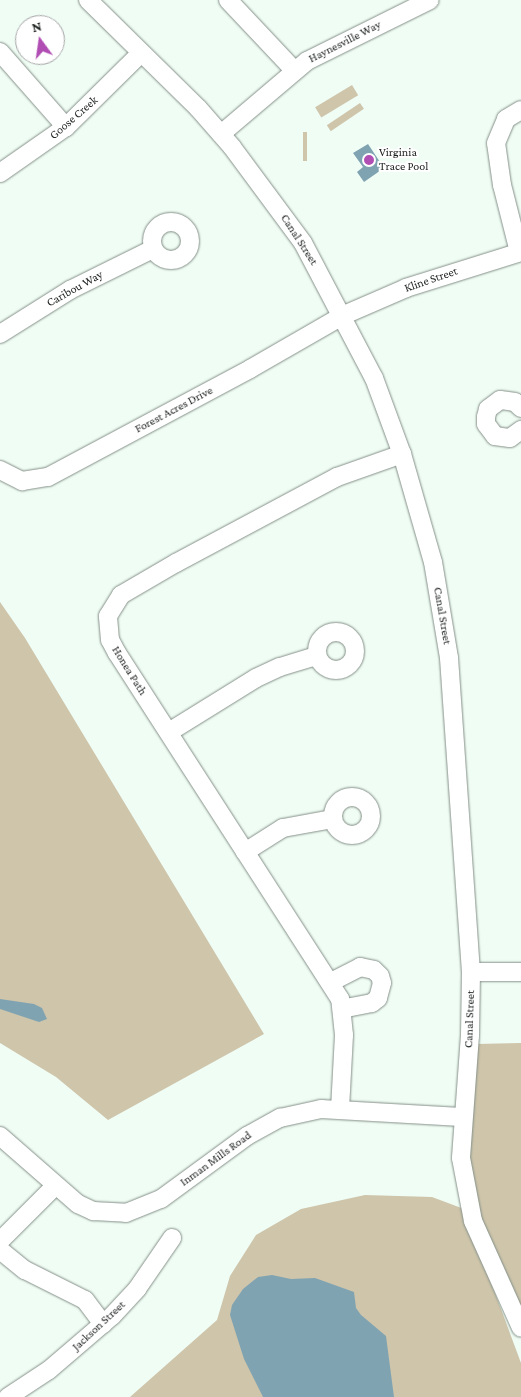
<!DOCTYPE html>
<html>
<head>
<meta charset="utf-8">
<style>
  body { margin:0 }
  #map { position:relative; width:521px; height:1397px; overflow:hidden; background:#f0fdf5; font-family:"Crimson Pro",serif }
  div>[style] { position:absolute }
  .green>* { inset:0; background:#cec5ab; transform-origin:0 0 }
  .water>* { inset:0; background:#80a3b2 }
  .roads { filter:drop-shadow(0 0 1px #849088) drop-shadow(0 0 1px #849088) }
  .minor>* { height:18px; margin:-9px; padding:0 9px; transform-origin:9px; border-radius:9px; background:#fff }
  .minor>.ring { margin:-9px; padding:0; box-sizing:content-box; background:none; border:18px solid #fff; border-radius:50% }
  .dots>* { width:14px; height:14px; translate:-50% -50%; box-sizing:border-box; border:2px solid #fff; border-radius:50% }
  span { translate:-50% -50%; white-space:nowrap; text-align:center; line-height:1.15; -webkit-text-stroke:4px #fff; paint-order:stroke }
  .street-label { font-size:12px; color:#1d211e }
  .poi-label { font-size:12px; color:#1d211e }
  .left { translate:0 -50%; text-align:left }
  .north { position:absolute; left:15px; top:15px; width:50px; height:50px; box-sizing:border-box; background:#fff; border:1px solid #a5a6a5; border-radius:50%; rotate:346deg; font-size:14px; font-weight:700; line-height:20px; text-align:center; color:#1d211e }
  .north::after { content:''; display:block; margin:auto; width:18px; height:22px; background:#b14eb4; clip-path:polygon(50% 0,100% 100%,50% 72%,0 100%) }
</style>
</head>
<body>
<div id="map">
  <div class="green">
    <i style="left:352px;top:85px;width:12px;height:43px;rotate:59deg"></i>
    <i style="left:360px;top:103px;width:7px;height:40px;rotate:56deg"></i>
    <i style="left:303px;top:132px;width:4px;height:29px"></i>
    <i style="clip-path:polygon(0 602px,25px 638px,264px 1034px,108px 1120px,56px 1077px,0 1043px)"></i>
    <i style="clip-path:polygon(521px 1043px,521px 1312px,480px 1219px,467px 1158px,476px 1044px)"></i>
    <i style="clip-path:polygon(365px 1195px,432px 1197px,464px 1209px,521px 1363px,521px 1397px,130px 1397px,217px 1320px,230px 1276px,256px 1235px,301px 1209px)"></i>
  </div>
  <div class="water">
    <i style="clip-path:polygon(368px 144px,384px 168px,364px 182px,357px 172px,363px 167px,353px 153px)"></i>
    <i style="clip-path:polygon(0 999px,34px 1004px,42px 1008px,47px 1019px,39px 1022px,0 1009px)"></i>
    <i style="clip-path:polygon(272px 1275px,291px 1279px,315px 1278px,354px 1292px,356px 1308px,361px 1315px,386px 1336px,394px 1397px,263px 1397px,244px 1359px,230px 1315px,232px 1305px,243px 1289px,258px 1277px)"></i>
  </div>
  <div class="roads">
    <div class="minor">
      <i style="left:88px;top:0;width:154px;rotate:44.5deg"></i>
      <i style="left:198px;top:108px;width:52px;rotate:48.9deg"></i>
      <i style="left:232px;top:147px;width:119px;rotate:53.5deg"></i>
      <i style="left:303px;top:243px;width:153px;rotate:62.3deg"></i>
      <i style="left:374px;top:378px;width:81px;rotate:69.8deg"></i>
      <i style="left:402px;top:454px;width:112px;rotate:74deg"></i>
      <i style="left:433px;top:562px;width:97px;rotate:80.5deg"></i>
      <i style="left:449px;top:658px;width:315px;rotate:86deg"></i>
      <i style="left:471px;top:972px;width:63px;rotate:90.9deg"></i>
      <i style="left:470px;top:1035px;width:123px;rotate:94.2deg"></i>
      <i style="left:461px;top:1158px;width:64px;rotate:79.2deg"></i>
      <i style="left:473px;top:1221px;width:117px;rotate:65.8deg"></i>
      <i style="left:228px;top:0;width:96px;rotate:46.7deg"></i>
      <i style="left:0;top:52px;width:100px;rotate:48.7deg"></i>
      <i style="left:221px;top:134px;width:113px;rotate:-40.3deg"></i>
      <i style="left:307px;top:61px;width:137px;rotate:-26.4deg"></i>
      <i style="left:0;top:173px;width:80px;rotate:-34.9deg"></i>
      <i style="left:66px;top:127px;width:105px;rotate:-44.6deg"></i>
      <i class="ring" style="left:152px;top:222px;width:20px;height:20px"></i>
      <i style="left:519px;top:252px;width:69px;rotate:-104.2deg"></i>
      <i style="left:502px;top:185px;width:42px;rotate:-98.1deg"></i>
      <i style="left:496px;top:143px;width:26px;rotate:-67deg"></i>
      <i style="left:506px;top:119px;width:17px;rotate:-31deg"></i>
      <i style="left:0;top:334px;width:83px;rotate:-32.2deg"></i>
      <i style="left:70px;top:290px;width:93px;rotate:-26.3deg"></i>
      <i style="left:521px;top:408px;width:8px;rotate:-135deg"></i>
      <i style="left:515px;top:402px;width:15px;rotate:-172deg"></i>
      <i style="left:500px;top:400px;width:15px;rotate:143deg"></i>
      <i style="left:488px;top:409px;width:8px;rotate:104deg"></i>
      <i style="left:486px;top:417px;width:7px;rotate:90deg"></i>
      <i style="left:486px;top:424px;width:15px;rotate:53deg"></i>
      <i style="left:495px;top:436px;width:15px;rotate:8deg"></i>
      <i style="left:510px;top:438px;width:14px;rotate:-36deg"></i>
      <i style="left:0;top:470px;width:25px;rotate:27deg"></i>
      <i style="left:22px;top:481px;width:26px;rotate:-9deg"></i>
      <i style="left:48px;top:477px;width:229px;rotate:-28.1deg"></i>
      <i style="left:250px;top:369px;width:108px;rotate:-29.9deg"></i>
      <i style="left:344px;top:315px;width:68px;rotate:-23.5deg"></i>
      <i style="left:406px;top:288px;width:121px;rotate:-17.4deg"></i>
      <i class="ring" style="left:317px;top:632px;width:20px;height:20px"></i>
      <i style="left:169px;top:732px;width:102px;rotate:-31.8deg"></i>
      <i style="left:256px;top:678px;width:26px;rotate:-25deg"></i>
      <i style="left:280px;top:667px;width:39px;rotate:-17deg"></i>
      <i class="ring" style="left:333px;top:797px;width:20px;height:20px"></i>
      <i style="left:245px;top:852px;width:45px;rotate:-32.3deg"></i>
      <i style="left:283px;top:828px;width:51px;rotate:-10.2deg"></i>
      <i style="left:471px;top:972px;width:50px"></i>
      <i style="left:331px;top:982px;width:33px;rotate:-27deg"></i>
      <i style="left:360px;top:967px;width:14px;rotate:12deg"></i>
      <i style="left:374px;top:970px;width:8px;rotate:45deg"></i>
      <i style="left:380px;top:976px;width:7px;rotate:74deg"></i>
      <i style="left:382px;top:983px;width:16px;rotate:105deg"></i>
      <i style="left:378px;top:998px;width:8px;rotate:140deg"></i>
      <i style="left:372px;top:1003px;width:31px;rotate:169deg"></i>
      <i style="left:340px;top:1109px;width:74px;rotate:-86.9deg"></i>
      <i style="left:344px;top:1035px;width:36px;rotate:-96deg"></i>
      <i style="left:340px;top:999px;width:412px;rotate:-122.8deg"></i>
      <i style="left:117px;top:653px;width:15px;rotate:-118deg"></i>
      <i style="left:110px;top:640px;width:24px;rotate:-95deg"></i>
      <i style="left:108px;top:616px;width:25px;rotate:-58deg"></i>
      <i style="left:121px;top:595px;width:64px;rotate:-30.2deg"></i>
      <i style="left:176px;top:563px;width:183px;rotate:-28.1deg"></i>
      <i style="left:337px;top:477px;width:69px;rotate:-19.5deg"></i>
      <i style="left:0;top:1136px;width:103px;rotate:41.1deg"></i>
      <i style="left:78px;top:1204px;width:17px;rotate:25deg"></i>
      <i style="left:93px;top:1211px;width:33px;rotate:3deg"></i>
      <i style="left:126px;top:1213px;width:38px;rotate:-22deg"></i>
      <i style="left:161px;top:1199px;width:107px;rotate:-36.2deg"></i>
      <i style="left:247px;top:1136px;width:38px;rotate:-29deg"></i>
      <i style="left:280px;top:1118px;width:42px;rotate:-12.4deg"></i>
      <i style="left:321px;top:1109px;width:140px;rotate:3.3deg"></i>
      <i style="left:0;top:1241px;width:78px;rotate:-45deg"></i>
      <i style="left:0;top:1250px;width:32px;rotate:39deg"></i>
      <i style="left:25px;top:1270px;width:67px;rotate:26.6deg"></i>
      <i style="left:85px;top:1300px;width:30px;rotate:53deg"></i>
      <i style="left:8px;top:1397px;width:49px;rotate:-33.4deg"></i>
      <i style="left:49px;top:1370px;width:83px;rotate:-40.6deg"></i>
      <i style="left:112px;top:1316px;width:37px;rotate:-47deg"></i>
      <i style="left:137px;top:1289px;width:62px;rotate:-55.5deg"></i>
    </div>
  </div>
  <div class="dots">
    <i style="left:369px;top:160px;background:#b14eb4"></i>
  </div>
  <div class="street-label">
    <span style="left:345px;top:42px;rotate:-27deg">Haynesville Way</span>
    <span style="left:74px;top:118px;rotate:-41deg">Goose Creek</span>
    <span style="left:299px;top:240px;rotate:57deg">Canal Street</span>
    <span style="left:431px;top:280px;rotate:-19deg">Kline Street</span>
    <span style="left:75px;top:289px;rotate:-29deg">Caribou Way</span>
    <span style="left:174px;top:410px;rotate:-28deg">Forest Acres Drive</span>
    <span style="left:442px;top:616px;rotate:80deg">Canal Street</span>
    <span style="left:129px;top:671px;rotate:58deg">Honea Path</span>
    <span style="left:470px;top:1019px;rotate:-88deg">Canal Street</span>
    <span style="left:216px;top:1159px;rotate:-36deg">Inman Mills Road</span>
    <span style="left:99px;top:1326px;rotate:-43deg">Jackson Street</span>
  </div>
  <div class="poi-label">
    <span class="left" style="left:379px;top:160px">Virginia<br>Trace Pool</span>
  </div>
  <div class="north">N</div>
</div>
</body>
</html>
